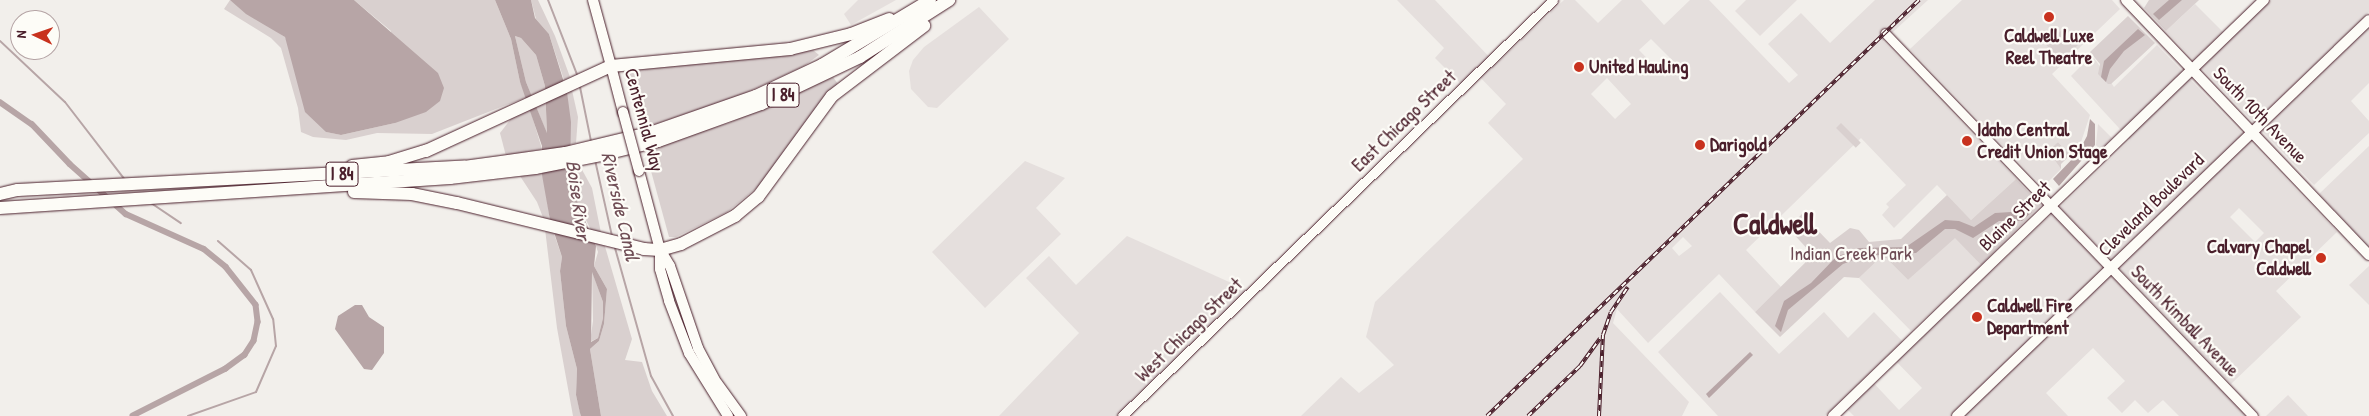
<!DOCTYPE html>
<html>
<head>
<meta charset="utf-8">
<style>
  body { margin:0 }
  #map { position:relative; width:2369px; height:416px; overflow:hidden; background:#f2efeb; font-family:"Patrick Hand",sans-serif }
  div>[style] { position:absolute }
  .built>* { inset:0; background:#e5dfdd }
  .green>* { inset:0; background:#d9d0cf; transform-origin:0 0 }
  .water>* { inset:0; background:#b7a5a6 }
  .stream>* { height:2px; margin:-1px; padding:0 1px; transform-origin:1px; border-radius:1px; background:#b7a5a6 }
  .canal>* { height:5.5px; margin:-2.75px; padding:0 2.75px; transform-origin:2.75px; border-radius:2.75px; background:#b7a5a6 }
  .roads { filter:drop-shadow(0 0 1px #4a1f2b) drop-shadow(0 0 1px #4a1f2b) }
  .tertiary>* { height:9px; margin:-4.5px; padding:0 4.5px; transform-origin:4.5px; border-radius:4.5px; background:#fdfcf7 }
  .secondary>* { height:10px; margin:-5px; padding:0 5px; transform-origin:5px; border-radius:5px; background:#fdfcf7 }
  .primary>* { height:10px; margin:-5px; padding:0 5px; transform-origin:5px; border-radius:5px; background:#fdfcf7 }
  .motorway>* { height:12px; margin:-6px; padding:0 6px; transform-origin:6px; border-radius:6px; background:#fdfcf7 }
  .rail>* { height:4px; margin-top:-2px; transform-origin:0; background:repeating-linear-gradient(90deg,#fdfcf7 0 5.5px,#4a1f2b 0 11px); box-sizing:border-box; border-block:1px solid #4a1f2b }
  .bridges { filter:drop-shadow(0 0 1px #4a1f2b) drop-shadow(0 0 1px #4a1f2b) }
  .primary-bridge>* { height:10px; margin:-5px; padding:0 5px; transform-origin:5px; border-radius:5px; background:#fdfcf7 }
  .dots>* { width:14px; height:14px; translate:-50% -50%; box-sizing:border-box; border:2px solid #fdfcf7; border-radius:50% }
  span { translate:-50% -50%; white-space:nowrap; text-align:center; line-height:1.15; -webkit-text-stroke:4.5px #fdfcf7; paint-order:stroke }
  .shield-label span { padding:1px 4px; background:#fdfcf7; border:1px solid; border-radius:4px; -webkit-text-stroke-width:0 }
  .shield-label { font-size:18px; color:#4a1f2b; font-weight:700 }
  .poi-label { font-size:19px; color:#4a1f2b; font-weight:700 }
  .left { translate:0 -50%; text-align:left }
  .right { translate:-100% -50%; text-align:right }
  .street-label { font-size:19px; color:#4a1f2b }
  .park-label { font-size:19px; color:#6e4b54 }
  .water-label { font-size:20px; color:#704e56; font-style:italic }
  .town-label { font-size:29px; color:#4a1f2b; font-weight:700 }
  .north { position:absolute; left:10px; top:10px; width:50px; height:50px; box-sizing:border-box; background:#fdfcf7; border:1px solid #b5a4a5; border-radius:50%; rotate:273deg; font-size:14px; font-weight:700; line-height:20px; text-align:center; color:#4a1f2b }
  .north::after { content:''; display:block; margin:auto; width:18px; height:22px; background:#c8321e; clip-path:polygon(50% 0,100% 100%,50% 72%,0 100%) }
</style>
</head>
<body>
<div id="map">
  <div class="built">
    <i style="clip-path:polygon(858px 0,896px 0,851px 25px,844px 14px)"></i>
    <i style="clip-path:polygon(evenodd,1397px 0,1435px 0,1496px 64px,1564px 0,1575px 0,1598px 23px,1622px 0,1641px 0,1664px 25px,1690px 0,1709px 0,1789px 83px,1798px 75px,1768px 44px,1801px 13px,1830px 43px,1875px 0,1928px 0,1883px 41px,2016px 179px,1971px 220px,1937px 185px,1894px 228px,1882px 215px,1889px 207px,1886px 204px,1906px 185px,1861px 138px,1746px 250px,1781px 287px,1755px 312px,1719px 274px,1648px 343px,1617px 309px,1613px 323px,1689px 402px,1682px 416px,1301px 416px,1341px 377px,1359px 393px,1394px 365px,1366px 337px,1375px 302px,1523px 159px,1488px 123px,1506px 104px,1475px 72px,1462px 85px,1435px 58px,1444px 48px,1397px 0,1651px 39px,1677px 65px,1665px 77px,1639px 50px,1651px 39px,1397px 0,1607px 78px,1631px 104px,1615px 119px,1591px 94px,1607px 78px,1397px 0,1683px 237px,1692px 246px,1679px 256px,1672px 248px,1683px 237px)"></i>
    <i style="clip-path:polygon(1746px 0,1797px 0,1760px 36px,1735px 11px)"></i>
    <i style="clip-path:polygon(1962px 0,2112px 0,2120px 9px,2052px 74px,2090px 115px,2081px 142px,2070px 155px,2058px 142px,2048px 151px,2061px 169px,2043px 187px,1910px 49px)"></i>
    <i style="clip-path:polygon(2271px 0,2369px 0,2369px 12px,2254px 123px,2166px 31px,2195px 4px,2230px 39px)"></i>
    <i style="clip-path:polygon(979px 7px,1009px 39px,937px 108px,928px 107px,911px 89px,909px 71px,913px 60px,924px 47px)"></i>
    <i style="clip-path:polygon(2369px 26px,2369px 83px,2351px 101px,2369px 121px,2369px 133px,2314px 185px,2261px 130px)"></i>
    <i style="clip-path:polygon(evenodd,2157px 45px,2337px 232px,2276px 291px,2301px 317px,2231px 384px,2060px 207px,2130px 140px,2071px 76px,2092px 55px,2114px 87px,2157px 45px,2239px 208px,2264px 233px,2255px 242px,2230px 217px,2239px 208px)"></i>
    <i style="clip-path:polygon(2098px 124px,2112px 138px,2100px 150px,2096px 145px)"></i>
    <i style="clip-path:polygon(2369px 146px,2369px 247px,2319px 194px)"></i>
    <i style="clip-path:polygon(1025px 161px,1065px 178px,1036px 208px,1061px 234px,985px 308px,932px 252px)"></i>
    <i style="clip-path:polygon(evenodd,2052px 214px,2246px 416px,2179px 416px,2163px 400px,2148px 413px,2135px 400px,2122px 413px,2107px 398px,2125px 381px,2093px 348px,2046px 393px,2068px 416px,1854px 416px,1840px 402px,1825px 416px,1718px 416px,1658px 352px,1720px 292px,1779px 354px,1824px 312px,1848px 338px,1874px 312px,1910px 349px,2052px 214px,1889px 354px,1922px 388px,1899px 410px,1867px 376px,1889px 354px)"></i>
    <i style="clip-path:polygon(1127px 236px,1247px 290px,1116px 416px,999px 416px,1079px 333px,1026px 278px,1049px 256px,1076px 285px)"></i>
    <i style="clip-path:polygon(1955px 237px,1981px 265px,1911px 331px,1859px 278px,1880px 258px,1886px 258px,1908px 280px)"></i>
    <i style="clip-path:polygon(2369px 266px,2369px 305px,2349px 285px)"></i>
    <i style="clip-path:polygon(2288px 395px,2308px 416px,2266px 416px)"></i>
  </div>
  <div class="green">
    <i style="clip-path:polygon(230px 0,285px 37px,326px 132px,341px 135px,395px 123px,391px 31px,354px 0,495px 0,511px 39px,520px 82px,527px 97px,432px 134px,377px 133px,346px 140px,313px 137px,301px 132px,298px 108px,281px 48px,271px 38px,224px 9px)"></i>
    <i style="clip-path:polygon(531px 0,538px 0,555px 36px,570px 77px,564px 80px,549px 34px,536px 19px)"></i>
    <i style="clip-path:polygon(2149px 0,2199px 0,2166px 31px,2144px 8px)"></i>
    <i style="clip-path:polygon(2128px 16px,2155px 43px,2111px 84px,2108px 84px,2098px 74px,2100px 64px,2090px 52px)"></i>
    <i style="left:2063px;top:29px;width:22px;height:23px;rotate:47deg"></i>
    <i style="clip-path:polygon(515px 36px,521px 38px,536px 55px,545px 86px,547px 134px,526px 82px)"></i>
    <i style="clip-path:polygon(813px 50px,819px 55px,804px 66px,741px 95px,641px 129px,624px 68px)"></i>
    <i style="clip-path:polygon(833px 77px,838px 84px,759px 186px,727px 212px,676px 237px,669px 237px,645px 149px,729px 123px)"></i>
    <i style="clip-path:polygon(571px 86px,578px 117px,576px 143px,568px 145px,567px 92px)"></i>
    <i style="clip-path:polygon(529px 106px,542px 149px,506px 156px,500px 133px,516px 112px)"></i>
    <i style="left:1841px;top:123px;width:28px;height:7px;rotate:45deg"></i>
    <i style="clip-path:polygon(2058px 142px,2070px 155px,2061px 164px,2061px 169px,2048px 151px)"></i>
    <i style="clip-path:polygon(580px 166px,592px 188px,601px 233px,592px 232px,578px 204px,570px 168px)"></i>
    <i style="clip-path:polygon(542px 173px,545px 186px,550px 220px,544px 220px,537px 202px,520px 176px)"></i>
    <i style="clip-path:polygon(2016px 179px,2041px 205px,1981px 265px,1955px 238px,1908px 280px,1886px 258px,1880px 258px,1859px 278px,1844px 277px,1780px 337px,1755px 312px,1813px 255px,1788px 228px,1802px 214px,1830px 243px,1850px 228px,1859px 230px,1869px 242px,1901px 239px,1947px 195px,1971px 220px)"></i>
    <i style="clip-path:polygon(545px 229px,553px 231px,562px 257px,560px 271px,566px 326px,577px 369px,576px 395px,581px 416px,573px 416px,557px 328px)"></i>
    <i style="clip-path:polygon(594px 240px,604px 243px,632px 339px,625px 360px,642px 362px,652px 391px,667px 416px,601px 416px,590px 349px,599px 341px,604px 324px,607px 289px,594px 266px,598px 252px)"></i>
    <i style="clip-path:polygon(592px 271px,603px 302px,603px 318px,598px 338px,590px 342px,593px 321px)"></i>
  </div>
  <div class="water">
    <i style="clip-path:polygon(230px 0,354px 0,438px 73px,444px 88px,440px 101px,426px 112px,395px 123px,341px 135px,326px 132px,305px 112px,285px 37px,246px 14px)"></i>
    <i style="clip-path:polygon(evenodd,495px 0,531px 0,535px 18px,549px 34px,567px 92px,571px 122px,570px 171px,578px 204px,596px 246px,594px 266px,607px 289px,604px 324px,599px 341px,590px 349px,601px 416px,581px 416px,580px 413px,576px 395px,577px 369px,566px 326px,560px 271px,562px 257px,550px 220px,542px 175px,542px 146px,520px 82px,511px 39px,495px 0,515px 36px,521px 38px,536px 55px,545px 86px,547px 133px,526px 82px,515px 36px,495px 0,592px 272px,603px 302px,603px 318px,598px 338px,591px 342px,592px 272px)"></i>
    <i style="clip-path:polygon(2169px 0,2182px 0,2159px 20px,2153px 14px)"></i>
    <i style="clip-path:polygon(2138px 29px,2145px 35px,2124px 51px,2110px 69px,2106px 82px,2101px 77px,2104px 61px)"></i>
    <i style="clip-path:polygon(2090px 119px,2095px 124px,2095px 145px,2059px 186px,2053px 179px,2078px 153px,2087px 136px)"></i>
    <i style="clip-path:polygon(2024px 202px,2032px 212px,2022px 221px,1999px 221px,1973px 238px,1955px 229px,1945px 229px,1916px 253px,1864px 256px,1843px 264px,1788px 310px,1781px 332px,1775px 326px,1784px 301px,1811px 283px,1836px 257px,1859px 248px,1906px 247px,1945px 220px,1959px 221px,1974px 227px,1995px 213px,2011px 212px)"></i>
    <i style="clip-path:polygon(355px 305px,362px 305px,369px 317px,384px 327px,384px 353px,372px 370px,364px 369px,335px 329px,338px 316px)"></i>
    <i style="clip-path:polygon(1750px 352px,1753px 355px,1709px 398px,1706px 394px)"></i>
  </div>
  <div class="stream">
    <i style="left:548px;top:0;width:83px;rotate:68.7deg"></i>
    <i style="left:0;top:41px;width:89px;rotate:43.2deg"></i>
    <i style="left:65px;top:102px;width:98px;rotate:52.4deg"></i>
    <i style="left:580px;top:87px;width:55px;rotate:78.5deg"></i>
    <i style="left:595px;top:160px;width:78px;rotate:77.4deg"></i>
    <i style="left:151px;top:203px;width:36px;rotate:34deg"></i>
    <i style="left:615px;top:248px;width:133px;rotate:74.3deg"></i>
    <i style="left:651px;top:376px;width:46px;rotate:61.2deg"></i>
    <i style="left:188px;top:416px;width:72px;rotate:-19.4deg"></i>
    <i style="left:256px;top:392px;width:50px;rotate:-66.5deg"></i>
    <i style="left:276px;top:346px;width:27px;rotate:-96deg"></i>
    <i style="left:273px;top:319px;width:54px;rotate:-114.2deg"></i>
    <i style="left:251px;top:270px;width:44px;rotate:-138.7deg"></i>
  </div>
  <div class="canal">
    <i style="left:0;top:102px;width:39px;rotate:35deg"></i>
    <i style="left:32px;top:124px;width:55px;rotate:46.5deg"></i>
    <i style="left:70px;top:164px;width:75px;rotate:41.8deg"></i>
    <i style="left:126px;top:214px;width:85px;rotate:24.2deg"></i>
    <i style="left:204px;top:249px;width:28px;rotate:39deg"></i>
    <i style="left:226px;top:267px;width:48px;rotate:51.7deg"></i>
    <i style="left:256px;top:305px;width:17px;rotate:83deg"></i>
    <i style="left:258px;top:322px;width:19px;rotate:102deg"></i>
    <i style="left:254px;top:341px;width:17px;rotate:123deg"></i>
    <i style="left:245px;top:355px;width:24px;rotate:144deg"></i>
    <i style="left:226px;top:369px;width:104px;rotate:153.2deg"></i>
  </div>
  <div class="roads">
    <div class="tertiary">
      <i style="left:1885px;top:33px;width:531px;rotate:46.14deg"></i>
      <i style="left:1122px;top:416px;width:599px;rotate:-43.99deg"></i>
    </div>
    <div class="secondary">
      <i style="left:593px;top:0;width:68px;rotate:74.7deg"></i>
    </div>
    <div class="primary">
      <i style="left:2126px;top:0;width:352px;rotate:46.4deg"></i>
      <i style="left:611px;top:66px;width:48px;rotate:75.4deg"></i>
      <i style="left:639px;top:171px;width:82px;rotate:75.1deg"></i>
      <i style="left:660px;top:250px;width:19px;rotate:90deg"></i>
      <i style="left:660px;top:269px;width:33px;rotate:74deg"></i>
      <i style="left:669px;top:301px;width:56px;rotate:69deg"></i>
      <i style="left:689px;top:353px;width:74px;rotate:58.2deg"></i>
      <i style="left:661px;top:251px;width:17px;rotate:59deg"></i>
      <i style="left:670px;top:266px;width:87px;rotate:71.1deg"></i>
      <i style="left:698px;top:348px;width:40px;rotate:62deg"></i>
      <i style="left:717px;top:383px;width:41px;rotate:54deg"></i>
      <i style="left:1833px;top:416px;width:599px;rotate:-43.99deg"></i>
      <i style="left:1957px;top:416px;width:571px;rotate:-43.87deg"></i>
    </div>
    <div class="motorway">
      <i style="left:352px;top:166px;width:37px;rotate:-6deg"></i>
      <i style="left:389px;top:162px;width:39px;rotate:-17deg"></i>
      <i style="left:426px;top:151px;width:204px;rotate:-24.7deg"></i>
      <i style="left:611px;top:66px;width:180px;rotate:-5.4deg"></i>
      <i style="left:790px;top:49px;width:63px;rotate:-13.8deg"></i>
      <i style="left:851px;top:34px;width:41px;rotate:-21.5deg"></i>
      <i style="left:354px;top:192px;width:58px;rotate:2deg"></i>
      <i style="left:412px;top:194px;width:46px;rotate:11.3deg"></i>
      <i style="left:457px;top:203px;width:193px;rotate:13.8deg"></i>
      <i style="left:644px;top:249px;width:16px;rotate:4deg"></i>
      <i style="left:660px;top:250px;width:22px;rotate:-16deg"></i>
      <i style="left:681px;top:244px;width:61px;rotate:-27.4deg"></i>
      <i style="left:735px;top:216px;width:30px;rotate:-40deg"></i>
      <i style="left:758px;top:197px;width:125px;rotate:-53.8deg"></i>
      <i style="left:832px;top:96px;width:116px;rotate:-37.3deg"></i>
      <i style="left:0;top:194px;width:18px;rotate:-13deg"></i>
      <i style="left:18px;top:190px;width:447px;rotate:-3deg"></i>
      <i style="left:464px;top:167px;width:102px;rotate:-7.9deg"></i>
      <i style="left:565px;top:153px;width:90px;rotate:-13.4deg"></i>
      <i style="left:653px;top:132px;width:109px;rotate:-19.3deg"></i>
      <i style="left:756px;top:96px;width:73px;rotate:-25.2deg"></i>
      <i style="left:822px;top:65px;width:126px;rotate:-31deg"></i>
      <i style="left:0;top:208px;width:451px;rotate:-3.8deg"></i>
      <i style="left:450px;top:178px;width:86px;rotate:-6.7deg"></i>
      <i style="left:535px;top:168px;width:67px;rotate:-11.1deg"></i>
      <i style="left:601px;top:155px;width:59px;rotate:-13.8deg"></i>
      <i style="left:658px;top:141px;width:109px;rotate:-19.8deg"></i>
      <i style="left:761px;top:104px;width:110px;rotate:-25.4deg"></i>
      <i style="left:860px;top:57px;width:106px;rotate:-32.6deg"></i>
    </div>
  </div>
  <div class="rail">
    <i style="left:1487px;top:416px;width:600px;rotate:-43.92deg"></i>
    <i style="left:1528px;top:416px;width:72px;rotate:-43.9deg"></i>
    <i style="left:1580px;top:366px;width:34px;rotate:-54deg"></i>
    <i style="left:1599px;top:416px;width:81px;rotate:-87.2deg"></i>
    <i style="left:1603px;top:335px;width:24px;rotate:-71deg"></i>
    <i style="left:1611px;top:312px;width:30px;rotate:-56deg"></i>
  </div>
  <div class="bridges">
    <div class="primary-bridge">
      <i style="left:623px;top:112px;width:61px;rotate:74.8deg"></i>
    </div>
  </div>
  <div class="dots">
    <i style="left:2049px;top:17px;background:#c8321e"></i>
    <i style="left:1579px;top:67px;background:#c8321e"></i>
    <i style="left:1967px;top:141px;background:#c8321e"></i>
    <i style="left:1700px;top:145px;background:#c8321e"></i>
    <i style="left:2321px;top:258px;background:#c8321e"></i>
    <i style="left:1977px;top:317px;background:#c8321e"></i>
  </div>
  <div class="shield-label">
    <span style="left:783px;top:95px">I 84</span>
    <span style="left:342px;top:174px">I 84</span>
  </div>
  <div class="poi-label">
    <span style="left:2049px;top:47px">Caldwell Luxe<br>Reel Theatre</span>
    <span class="left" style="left:1589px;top:67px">United Hauling</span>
    <span class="left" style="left:1977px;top:141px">Idaho Central<br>Credit Union Stage</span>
    <span class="left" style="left:1710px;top:145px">Darigold</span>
    <span class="right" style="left:2311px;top:258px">Calvary Chapel<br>Caldwell</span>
    <span class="left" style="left:1987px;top:317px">Caldwell Fire<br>Department</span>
  </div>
  <div class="street-label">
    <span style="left:2260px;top:115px;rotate:46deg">South 10th Avenue</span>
    <span style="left:644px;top:120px;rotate:75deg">Centennial Way</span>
    <span style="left:1404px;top:121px;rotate:-44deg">East Chicago Street</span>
    <span style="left:2151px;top:205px;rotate:-44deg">Cleveland Boulevard</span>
    <span style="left:2015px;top:216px;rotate:-44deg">Blaine Street</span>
    <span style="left:2185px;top:321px;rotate:46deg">South Kimball Avenue</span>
    <span style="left:1189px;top:330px;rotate:-44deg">West Chicago Street</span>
  </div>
  <div class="park-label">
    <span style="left:1851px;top:254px">Indian Creek Park</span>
  </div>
  <div class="water-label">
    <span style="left:579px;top:200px;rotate:82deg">Boise River</span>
    <span style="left:621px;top:206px;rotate:77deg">Riverside Canal</span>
  </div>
  <div class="town-label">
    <span style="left:1775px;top:224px">Caldwell</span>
  </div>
  <div class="north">N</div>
</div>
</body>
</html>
